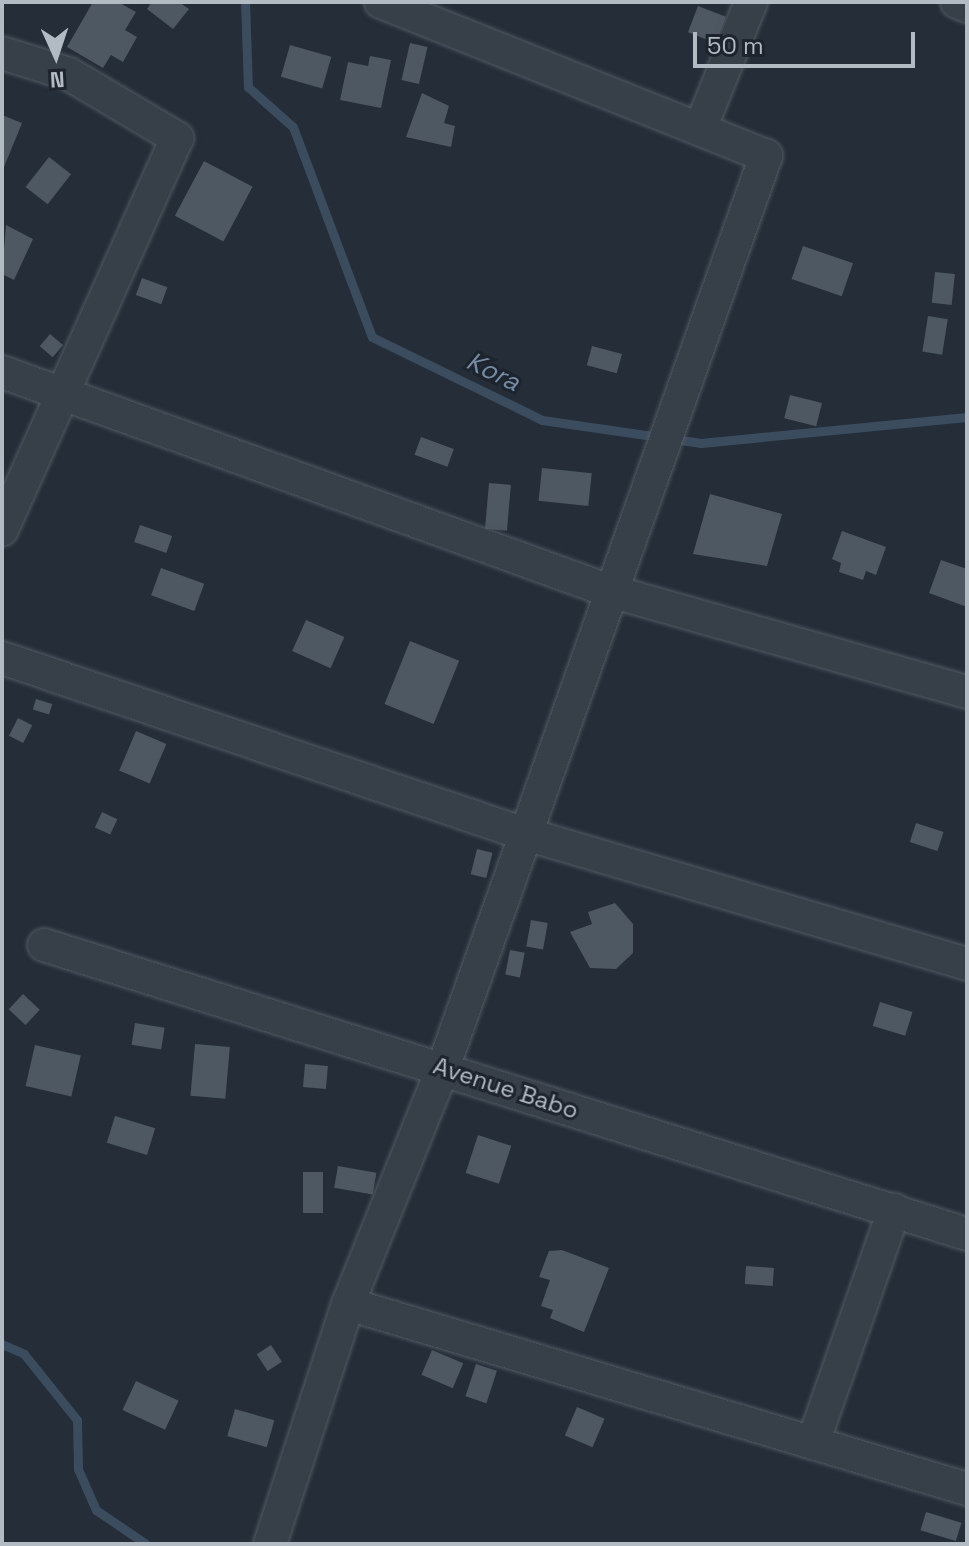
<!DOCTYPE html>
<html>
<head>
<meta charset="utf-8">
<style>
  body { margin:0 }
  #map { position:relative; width:969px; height:1546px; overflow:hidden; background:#242d38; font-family:"Space Grotesk",sans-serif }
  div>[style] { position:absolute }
  .stream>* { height:9px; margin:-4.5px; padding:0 4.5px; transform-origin:4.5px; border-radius:4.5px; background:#3b4c5f }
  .building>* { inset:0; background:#4d5863; transform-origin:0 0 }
  .roads { filter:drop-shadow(0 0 2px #525a63) drop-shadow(0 0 2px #525a63) }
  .minor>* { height:32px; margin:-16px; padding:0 16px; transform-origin:16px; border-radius:16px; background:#373f48 }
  span { translate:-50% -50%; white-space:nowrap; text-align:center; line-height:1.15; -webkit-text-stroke:6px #1d242d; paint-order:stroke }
  .street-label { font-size:24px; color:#b2bac4 }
  .water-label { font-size:26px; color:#768ca5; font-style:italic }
  .frame { position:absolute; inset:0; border:4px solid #b2bac4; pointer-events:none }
  .north { position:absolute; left:16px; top:16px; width:80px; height:80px; -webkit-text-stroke:6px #1d242d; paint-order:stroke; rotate:177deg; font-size:22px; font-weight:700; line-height:32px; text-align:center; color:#b2bac4 }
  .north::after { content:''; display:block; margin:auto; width:28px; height:36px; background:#b2bac4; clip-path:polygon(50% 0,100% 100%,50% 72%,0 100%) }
  .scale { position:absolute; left:693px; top:32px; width:222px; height:36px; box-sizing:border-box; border:4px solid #b2bac4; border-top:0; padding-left:10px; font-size:24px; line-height:28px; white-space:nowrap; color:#b2bac4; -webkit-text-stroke:6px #1d242d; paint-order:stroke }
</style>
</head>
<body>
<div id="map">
  <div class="stream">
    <i style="left:245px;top:2px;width:85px;rotate:88deg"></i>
    <i style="left:248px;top:87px;width:60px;rotate:41.6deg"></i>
    <i style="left:293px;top:127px;width:224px;rotate:69.4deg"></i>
    <i style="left:372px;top:337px;width:189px;rotate:26deg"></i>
    <i style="left:542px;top:420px;width:161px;rotate:8.2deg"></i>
    <i style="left:701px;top:443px;width:267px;rotate:-5.6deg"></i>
    <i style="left:2px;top:1344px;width:24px;rotate:24deg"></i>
    <i style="left:24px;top:1354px;width:85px;rotate:51.2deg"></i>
    <i style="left:77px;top:1420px;width:49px;rotate:88.8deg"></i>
    <i style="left:78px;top:1469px;width:45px;rotate:66.3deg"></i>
    <i style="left:96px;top:1510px;width:60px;rotate:34.2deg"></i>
  </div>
  <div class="building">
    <i style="clip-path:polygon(93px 2px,118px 2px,136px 12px,125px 30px,137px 37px,123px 62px,111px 55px,103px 68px,67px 47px)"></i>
    <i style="clip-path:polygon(152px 2px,179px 2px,189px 9px,173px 29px,147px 9px)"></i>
    <i style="left:698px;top:6px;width:30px;height:28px;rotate:21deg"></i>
    <i style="left:410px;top:43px;width:18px;height:38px;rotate:13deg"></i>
    <i style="left:290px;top:45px;width:43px;height:33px;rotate:16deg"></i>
    <i style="clip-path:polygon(370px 56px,391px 60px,381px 108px,340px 100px,348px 62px,368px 66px)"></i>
    <i style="clip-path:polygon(422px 93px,449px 106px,444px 123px,455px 126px,451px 147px,406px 137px)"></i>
    <i style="clip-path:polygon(2px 115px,22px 123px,2px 172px)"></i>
    <i style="left:49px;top:157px;width:28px;height:38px;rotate:38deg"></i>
    <i style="left:204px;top:161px;width:55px;height:62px;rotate:28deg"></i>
    <i style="clip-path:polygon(6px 225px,33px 239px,14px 280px,2px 274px)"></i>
    <i style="left:803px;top:246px;width:53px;height:35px;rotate:19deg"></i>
    <i style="left:935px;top:272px;width:20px;height:31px;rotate:6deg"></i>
    <i style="left:142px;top:278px;width:27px;height:18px;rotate:20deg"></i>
    <i style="left:928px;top:316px;width:20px;height:36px;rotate:9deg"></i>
    <i style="left:50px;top:334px;width:17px;height:16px;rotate:40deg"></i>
    <i style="left:592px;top:346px;width:31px;height:20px;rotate:15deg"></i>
    <i style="left:790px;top:395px;width:33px;height:24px;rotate:14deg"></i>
    <i style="left:421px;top:437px;width:35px;height:19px;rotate:20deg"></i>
    <i style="left:542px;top:468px;width:50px;height:33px;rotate:6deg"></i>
    <i style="left:489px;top:483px;width:22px;height:46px;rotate:5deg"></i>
    <i style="clip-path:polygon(710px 494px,782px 514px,767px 566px,693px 554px)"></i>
    <i style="left:140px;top:525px;width:34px;height:18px;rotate:19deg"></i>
    <i style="clip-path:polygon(842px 531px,886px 547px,876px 575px,866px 571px,863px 580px,839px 572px,841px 563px,832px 559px)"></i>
    <i style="clip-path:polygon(941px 560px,967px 569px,967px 607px,929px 593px)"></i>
    <i style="left:161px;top:568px;width:46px;height:29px;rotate:20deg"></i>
    <i style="left:306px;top:620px;width:42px;height:34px;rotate:24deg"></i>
    <i style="left:410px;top:641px;width:53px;height:68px;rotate:22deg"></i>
    <i style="left:36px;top:699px;width:17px;height:11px;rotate:17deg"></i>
    <i style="left:18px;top:718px;width:16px;height:20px;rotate:27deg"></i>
    <i style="left:136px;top:731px;width:33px;height:43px;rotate:23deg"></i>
    <i style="left:102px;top:812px;width:17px;height:17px;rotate:25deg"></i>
    <i style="left:916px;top:823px;width:29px;height:20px;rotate:18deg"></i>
    <i style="left:477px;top:849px;width:16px;height:26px;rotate:14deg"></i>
    <i style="clip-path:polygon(615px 903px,633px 924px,633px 953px,616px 969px,590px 968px,570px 932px,592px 924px,588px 912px)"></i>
    <i style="left:531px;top:920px;width:17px;height:27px;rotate:10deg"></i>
    <i style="left:510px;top:950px;width:15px;height:25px;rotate:11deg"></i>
    <i style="left:23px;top:994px;width:23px;height:21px;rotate:43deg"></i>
    <i style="left:880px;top:1002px;width:34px;height:25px;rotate:17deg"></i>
    <i style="left:135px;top:1023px;width:30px;height:22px;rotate:9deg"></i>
    <i style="left:195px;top:1044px;width:35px;height:52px;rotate:5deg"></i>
    <i style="left:35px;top:1045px;width:47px;height:42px;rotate:13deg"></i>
    <i style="left:305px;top:1064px;width:23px;height:23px;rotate:5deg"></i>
    <i style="left:115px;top:1116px;width:42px;height:28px;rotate:17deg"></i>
    <i style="left:478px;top:1135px;width:35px;height:40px;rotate:18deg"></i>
    <i style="left:338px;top:1166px;width:39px;height:22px;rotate:10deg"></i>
    <i style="left:303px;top:1172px;width:20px;height:41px"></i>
    <i style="clip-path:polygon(562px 1250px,609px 1268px,584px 1332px,550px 1318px,553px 1310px,541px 1306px,550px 1280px,539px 1277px,549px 1251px)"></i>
    <i style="left:746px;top:1266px;width:28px;height:18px;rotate:4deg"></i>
    <i style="left:271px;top:1345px;width:20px;height:17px;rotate:57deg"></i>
    <i style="left:432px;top:1350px;width:34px;height:27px;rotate:23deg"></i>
    <i style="left:476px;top:1364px;width:22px;height:34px;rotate:18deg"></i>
    <i style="left:136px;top:1381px;width:47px;height:32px;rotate:25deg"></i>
    <i style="left:577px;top:1407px;width:30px;height:31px;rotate:23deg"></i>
    <i style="left:235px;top:1409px;width:41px;height:28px;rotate:16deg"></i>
    <i style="left:926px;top:1512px;width:37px;height:19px;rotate:17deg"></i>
  </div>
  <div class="roads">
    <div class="minor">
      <i style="left:957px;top:2px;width:11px;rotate:22deg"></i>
      <i style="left:2px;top:53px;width:70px;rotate:17.4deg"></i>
      <i style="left:69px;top:74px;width:126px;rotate:30.7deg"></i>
      <i style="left:177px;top:138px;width:429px;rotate:114.1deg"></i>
      <i style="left:700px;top:129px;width:137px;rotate:-68.1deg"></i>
      <i style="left:2px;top:372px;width:646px;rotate:19.81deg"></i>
      <i style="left:610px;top:591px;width:371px;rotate:15.8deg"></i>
      <i style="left:2px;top:658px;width:549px;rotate:18.6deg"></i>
      <i style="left:522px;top:833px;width:464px;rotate:16.4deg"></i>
      <i style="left:44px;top:945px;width:967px;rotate:17.39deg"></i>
      <i style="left:348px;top:1304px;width:646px;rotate:16.64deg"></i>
      <i style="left:813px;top:1443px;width:247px;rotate:-70.8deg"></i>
      <i style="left:270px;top:1544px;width:252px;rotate:-72deg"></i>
      <i style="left:348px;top:1304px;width:254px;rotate:-68.1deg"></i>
      <i style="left:443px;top:1068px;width:968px;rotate:-70.5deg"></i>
      <i style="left:766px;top:156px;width:415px;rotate:-158.2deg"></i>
    </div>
  </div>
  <div class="street-label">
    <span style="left:506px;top:1088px;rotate:18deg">Avenue Babo</span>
  </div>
  <div class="water-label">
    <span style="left:493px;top:372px;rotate:26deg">Kora</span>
  </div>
  <div class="frame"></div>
  <div class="north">N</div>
  <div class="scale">50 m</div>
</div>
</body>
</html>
